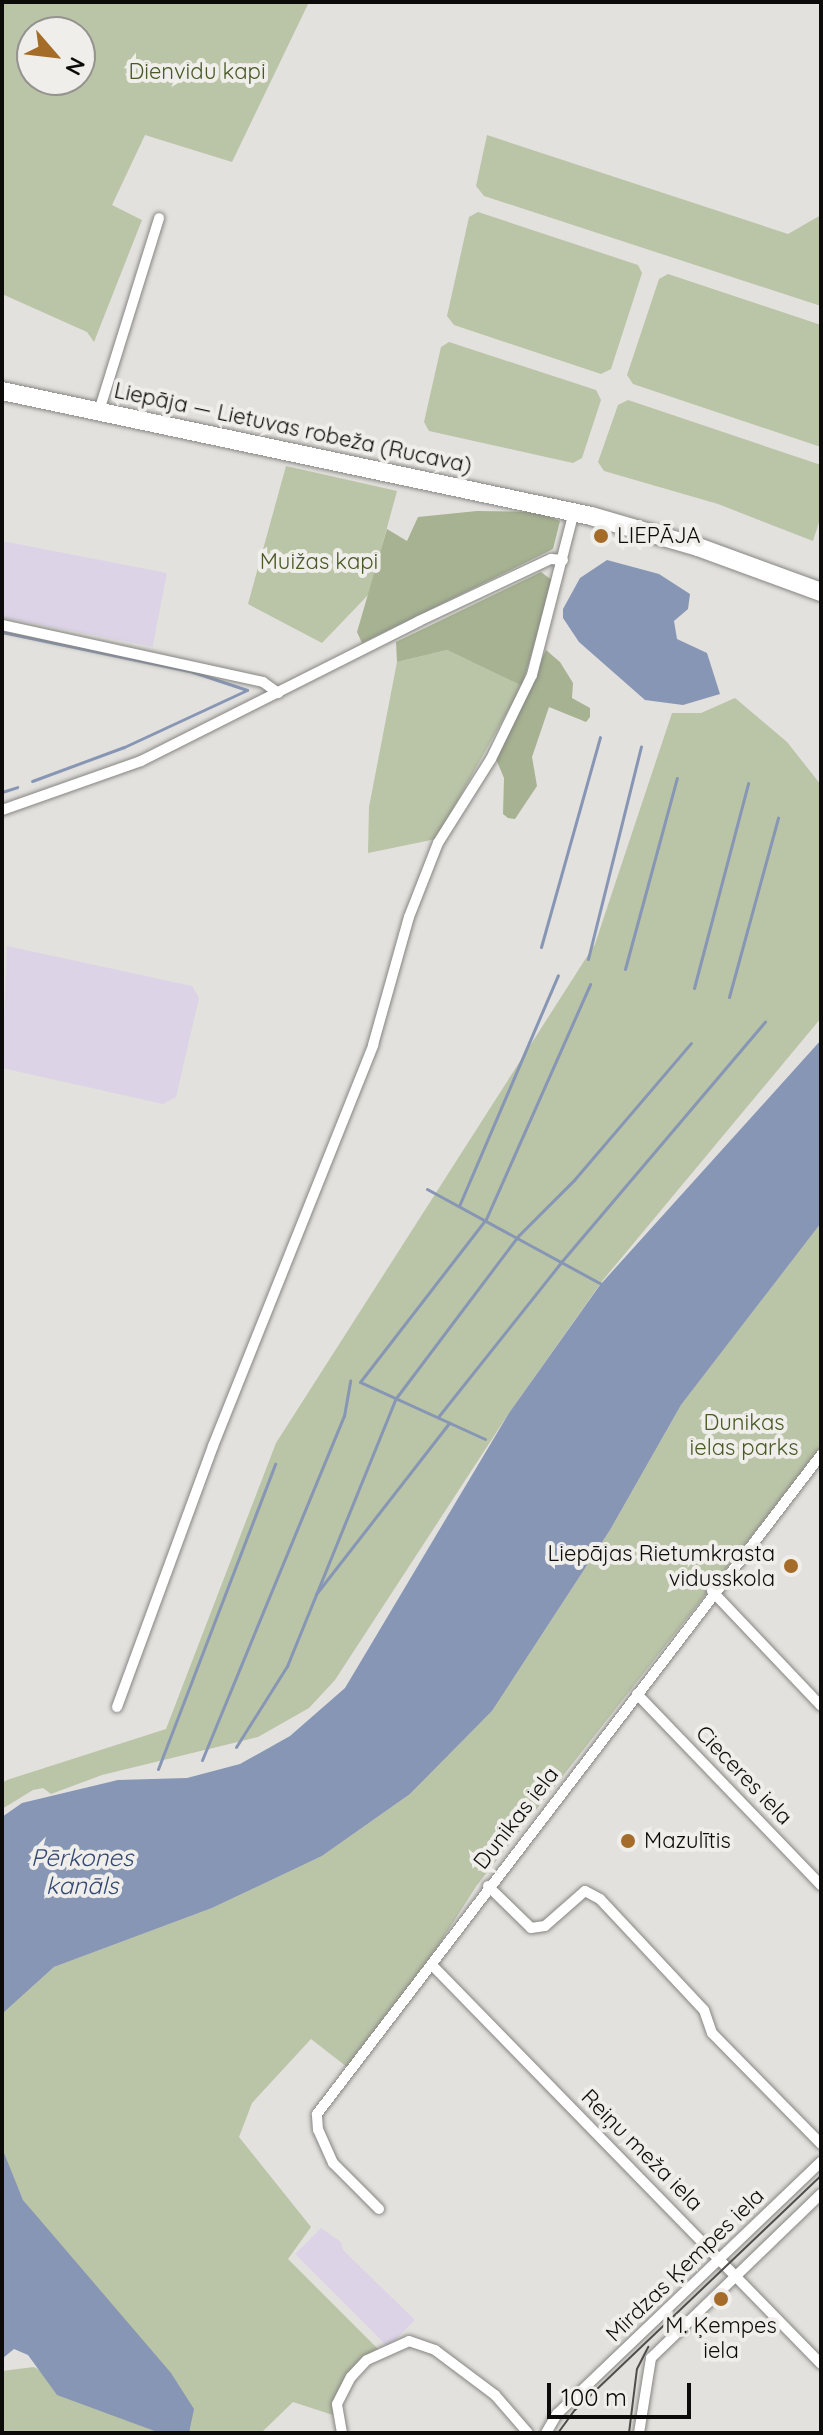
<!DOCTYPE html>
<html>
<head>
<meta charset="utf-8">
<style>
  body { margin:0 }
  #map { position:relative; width:823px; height:2435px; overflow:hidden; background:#e2e1dd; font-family:Quicksand,sans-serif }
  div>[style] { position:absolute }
  .industrial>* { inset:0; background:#dcd3e7; transform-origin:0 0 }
  .green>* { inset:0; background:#bac4a7 }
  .forest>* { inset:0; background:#a6b291 }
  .water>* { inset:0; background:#8796b4 }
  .stream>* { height:3px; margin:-1.5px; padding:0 1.5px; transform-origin:1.5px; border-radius:1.5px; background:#8796b4 }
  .roads { filter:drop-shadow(0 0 2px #868582) drop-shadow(0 0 2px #868582) }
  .street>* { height:10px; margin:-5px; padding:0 5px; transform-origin:5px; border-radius:5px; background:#fff }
  .highway>* { height:18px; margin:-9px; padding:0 9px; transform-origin:9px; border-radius:9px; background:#fff }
  .tram>* { height:2px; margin:-1px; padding:0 1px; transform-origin:1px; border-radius:1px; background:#4f4e4c }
  .dots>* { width:22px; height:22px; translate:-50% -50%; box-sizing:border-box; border:4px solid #efeeea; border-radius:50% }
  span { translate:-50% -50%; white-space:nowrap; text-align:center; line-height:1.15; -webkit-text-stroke:8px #efeeea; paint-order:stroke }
  .park-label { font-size:22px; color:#495925 }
  .street-label { font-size:22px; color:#0c0b0a }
  .poi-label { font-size:22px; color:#0c0b0a }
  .left { translate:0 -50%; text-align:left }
  .right { translate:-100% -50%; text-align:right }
  .water-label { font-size:24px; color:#354975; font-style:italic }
  .frame { position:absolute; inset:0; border:4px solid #0c0b0a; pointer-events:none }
  .north { position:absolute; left:16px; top:16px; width:80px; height:80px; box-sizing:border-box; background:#efeeea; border:2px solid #949390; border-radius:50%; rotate:118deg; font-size:22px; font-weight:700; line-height:32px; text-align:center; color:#0c0b0a }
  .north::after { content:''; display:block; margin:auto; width:28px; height:36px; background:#a46b29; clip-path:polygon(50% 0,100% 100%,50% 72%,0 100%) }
  .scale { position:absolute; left:547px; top:2383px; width:144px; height:36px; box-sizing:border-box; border:4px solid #0c0b0a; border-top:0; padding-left:10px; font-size:24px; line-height:28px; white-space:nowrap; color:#0c0b0a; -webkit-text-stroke:6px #efeeea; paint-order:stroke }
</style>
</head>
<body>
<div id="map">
  <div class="industrial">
    <i style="left:2px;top:541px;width:168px;height:75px;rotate:11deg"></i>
    <i style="clip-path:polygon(7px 946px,192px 986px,199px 998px,176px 1097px,163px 1104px,2px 1068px)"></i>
    <i style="clip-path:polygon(321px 2228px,341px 2242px,343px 2250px,415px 2320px,388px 2347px,295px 2254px)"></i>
  </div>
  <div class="green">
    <i style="clip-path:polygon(evenodd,2px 2px,309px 2px,232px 162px,145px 135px,112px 205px,142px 220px,94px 342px,87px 332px,2px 294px,2px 2px,32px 32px,80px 32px,80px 80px,32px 80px,32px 32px)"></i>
    <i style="clip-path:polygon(487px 135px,788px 234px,821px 215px,821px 306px,484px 196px,476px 186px)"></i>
    <i style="clip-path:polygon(478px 212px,638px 265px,642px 273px,611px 369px,601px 374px,454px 325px,447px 316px,469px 217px)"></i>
    <i style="clip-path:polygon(668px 274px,821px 325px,821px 447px,633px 384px,627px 375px,659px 279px)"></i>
    <i style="clip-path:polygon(449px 342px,596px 390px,601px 400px,582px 458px,573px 463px,429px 431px,424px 422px,441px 347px)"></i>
    <i style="clip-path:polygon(628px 400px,821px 465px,821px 516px,813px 541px,718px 504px,604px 471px,598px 462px,618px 405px)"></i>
    <i style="clip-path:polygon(286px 466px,397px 491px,369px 594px,322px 643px,248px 604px)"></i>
    <i style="clip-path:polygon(447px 650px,522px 686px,436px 839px,368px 853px,369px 807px,397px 662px)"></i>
    <i style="clip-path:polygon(735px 698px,787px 742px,821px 785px,821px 1018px,603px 1280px,509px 1413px,335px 1680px,309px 1708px,258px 1737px,102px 1775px,51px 1794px,43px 1788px,33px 1790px,2px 1809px,2px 1783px,7px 1780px,166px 1729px,276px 1443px,595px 944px,672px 713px,701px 713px)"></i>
    <i style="clip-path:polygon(821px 1223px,821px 1448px,477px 1885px,419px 1976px,347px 2067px,311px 2039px,252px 2103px,239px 2137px,311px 2227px,288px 2259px,383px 2354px,351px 2377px,336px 2416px,293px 2402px,261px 2433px,189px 2433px,85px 2277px,23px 2200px,11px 2173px,2px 2148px,2px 2014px,54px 1967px,212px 1908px,322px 1856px,410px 1794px,492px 1711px,610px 1530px,681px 1405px)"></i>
    <i style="clip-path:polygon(34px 2367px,126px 2419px,160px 2433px,2px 2433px,2px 2371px)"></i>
  </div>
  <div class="forest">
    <i style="clip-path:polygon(477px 511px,537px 512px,560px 521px,553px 549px,362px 643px,357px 632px,387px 529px,407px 541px,418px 517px)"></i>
    <i style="clip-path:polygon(541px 572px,553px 581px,522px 686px,447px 650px,397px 662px,396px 642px)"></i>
    <i style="clip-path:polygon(546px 650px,560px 662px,573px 683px,572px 698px,590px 708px,590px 717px,586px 722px,549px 707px,532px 757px,537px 786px,515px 819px,508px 818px,503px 814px,504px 778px,496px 759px)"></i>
  </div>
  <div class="water">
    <i style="clip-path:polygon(607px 560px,659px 574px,690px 594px,688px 609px,674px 621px,677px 639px,707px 653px,720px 694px,683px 705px,645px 700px,579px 642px,563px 618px,563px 609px,580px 578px)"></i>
    <i style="clip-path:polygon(821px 1040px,821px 1223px,681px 1405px,610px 1530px,492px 1711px,410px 1794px,322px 1856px,212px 1908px,54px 1967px,2px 2014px,2px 1817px,22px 1803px,118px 1780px,187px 1778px,240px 1764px,290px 1736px,345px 1688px,509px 1413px,600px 1285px)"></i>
    <i style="clip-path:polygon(2px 2148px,23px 2200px,171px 2373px,194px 2409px,189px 2433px,160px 2433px,57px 2395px,28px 2355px,14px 2349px,3px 2358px,2px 2376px)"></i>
  </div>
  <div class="stream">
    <i style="left:2px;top:632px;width:195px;rotate:11.8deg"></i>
    <i style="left:193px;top:672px;width:57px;rotate:18.4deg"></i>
    <i style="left:247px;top:690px;width:136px;rotate:155.1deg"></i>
    <i style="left:124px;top:747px;width:98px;rotate:159.7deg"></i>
    <i style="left:2px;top:792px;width:16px;rotate:-18deg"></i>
    <i style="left:541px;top:947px;width:218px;rotate:-74.3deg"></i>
    <i style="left:588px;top:959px;width:219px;rotate:-76deg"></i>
    <i style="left:625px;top:969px;width:198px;rotate:-74.8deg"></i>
    <i style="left:694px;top:988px;width:212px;rotate:-75.2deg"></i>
    <i style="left:729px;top:997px;width:186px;rotate:-74.7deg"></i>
    <i style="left:427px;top:1189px;width:198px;rotate:28.6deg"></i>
    <i style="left:459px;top:1206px;width:251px;rotate:-66.8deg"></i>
    <i style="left:438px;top:1417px;width:199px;rotate:-51.5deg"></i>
    <i style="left:562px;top:1261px;width:314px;rotate:-49.7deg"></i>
    <i style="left:485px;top:1439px;width:137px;rotate:-155.5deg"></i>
    <i style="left:360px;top:1382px;width:206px;rotate:-52.3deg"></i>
    <i style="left:486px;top:1219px;width:257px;rotate:-66.1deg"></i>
    <i style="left:316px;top:1594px;width:217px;rotate:-52.1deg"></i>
    <i style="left:236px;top:1747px;width:96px;rotate:-57.8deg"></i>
    <i style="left:287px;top:1666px;width:289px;rotate:-67.9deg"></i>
    <i style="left:396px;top:1398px;width:204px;rotate:-53deg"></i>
    <i style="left:519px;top:1235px;width:78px;rotate:-45deg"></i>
    <i style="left:574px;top:1180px;width:180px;rotate:-49.5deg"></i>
    <i style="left:202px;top:1760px;width:372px;rotate:-67.6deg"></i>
    <i style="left:344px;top:1416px;width:36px;rotate:-80deg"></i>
    <i style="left:158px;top:1769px;width:327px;rotate:-69deg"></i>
  </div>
  <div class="roads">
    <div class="street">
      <i style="left:99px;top:411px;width:202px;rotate:-72.7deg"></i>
      <i style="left:2px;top:625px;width:267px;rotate:12.3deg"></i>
      <i style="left:263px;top:682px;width:19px;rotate:36deg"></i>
      <i style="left:2px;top:810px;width:147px;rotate:-19.4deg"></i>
      <i style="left:141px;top:761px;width:311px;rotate:-26.7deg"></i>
      <i style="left:419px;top:621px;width:146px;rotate:-25.2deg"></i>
      <i style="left:551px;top:559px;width:12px;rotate:5deg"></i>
      <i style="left:712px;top:1591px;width:158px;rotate:46.5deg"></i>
      <i style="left:637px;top:1694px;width:265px;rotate:46.1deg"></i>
      <i style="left:117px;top:1707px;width:278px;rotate:-69.8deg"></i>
      <i style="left:213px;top:1446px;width:432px;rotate:-68.2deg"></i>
      <i style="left:373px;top:1045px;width:133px;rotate:-74.3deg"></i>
      <i style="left:409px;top:917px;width:79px;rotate:-68.6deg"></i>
      <i style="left:438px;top:843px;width:99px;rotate:-57.8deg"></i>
      <i style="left:491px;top:759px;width:93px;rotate:-64deg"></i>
      <i style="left:532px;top:675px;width:168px;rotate:-75.6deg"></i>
      <i style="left:488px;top:1886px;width:60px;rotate:44.3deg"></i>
      <i style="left:531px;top:1928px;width:14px;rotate:-8deg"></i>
      <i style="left:545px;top:1926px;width:53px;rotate:-41.2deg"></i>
      <i style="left:585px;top:1891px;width:17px;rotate:28deg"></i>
      <i style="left:600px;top:1899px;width:152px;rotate:46.9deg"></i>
      <i style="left:704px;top:2010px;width:24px;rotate:71deg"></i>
      <i style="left:712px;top:2033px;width:156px;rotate:45.5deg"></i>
      <i style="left:432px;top:1965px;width:557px;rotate:45.73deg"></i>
      <i style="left:379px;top:2209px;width:65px;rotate:-135deg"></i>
      <i style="left:333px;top:2163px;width:36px;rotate:-114deg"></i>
      <i style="left:318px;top:2130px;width:16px;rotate:-94deg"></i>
      <i style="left:317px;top:2114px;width:830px;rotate:-52.59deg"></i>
      <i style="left:342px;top:2433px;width:29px;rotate:-100deg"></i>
      <i style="left:337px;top:2404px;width:30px;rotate:-63deg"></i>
      <i style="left:351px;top:2377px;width:23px;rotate:-47deg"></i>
      <i style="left:367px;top:2360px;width:46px;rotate:-24.3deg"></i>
      <i style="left:409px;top:2341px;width:28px;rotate:19deg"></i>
      <i style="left:435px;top:2350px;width:75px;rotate:36.9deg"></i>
      <i style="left:495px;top:2395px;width:50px;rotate:49deg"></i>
      <i style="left:546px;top:2433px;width:22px;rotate:-60deg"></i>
      <i style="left:557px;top:2414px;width:365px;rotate:-43.7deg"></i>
      <i style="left:639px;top:2433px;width:76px;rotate:-80.9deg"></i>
      <i style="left:651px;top:2358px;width:236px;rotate:-44deg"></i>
    </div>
    <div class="highway">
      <i style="left:2px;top:391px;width:602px;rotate:11.98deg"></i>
      <i style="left:591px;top:516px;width:111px;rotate:16.2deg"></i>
      <i style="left:698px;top:547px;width:131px;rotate:20.1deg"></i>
    </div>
  </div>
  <div class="tram">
    <i style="left:558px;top:2433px;width:29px;rotate:-54deg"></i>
    <i style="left:575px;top:2410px;width:340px;rotate:-43.6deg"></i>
    <i style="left:629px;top:2433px;width:64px;rotate:-82.9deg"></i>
    <i style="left:637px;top:2369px;width:25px;rotate:-63deg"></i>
  </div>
  <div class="dots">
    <i style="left:601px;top:536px;background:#a46b29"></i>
    <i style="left:791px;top:1566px;background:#a46b29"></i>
    <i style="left:628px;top:1841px;background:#a46b29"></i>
    <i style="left:721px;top:2299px;background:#a46b29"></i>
  </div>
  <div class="park-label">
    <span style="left:197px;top:72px">Dienvidu kapi</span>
    <span style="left:319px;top:562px">Muižas kapi</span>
    <span style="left:744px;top:1435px">Dunikas<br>ielas parks</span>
  </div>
  <div class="street-label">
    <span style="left:293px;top:428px;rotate:12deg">Liepāja — Lietuvas robeža (Rucava)</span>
    <span style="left:744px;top:1775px;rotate:46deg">Cieceres iela</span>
    <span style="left:516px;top:1818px;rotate:-52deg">Dunikas iela</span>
    <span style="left:642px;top:2150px;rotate:45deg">Reiņu meža iela</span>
    <span style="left:685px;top:2265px;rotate:-44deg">Mirdzas Ķempes iela</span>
  </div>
  <div class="poi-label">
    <span class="left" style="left:617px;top:536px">LIEPĀJA</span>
    <span class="right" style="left:775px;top:1566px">Liepājas Rietumkrasta<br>vidusskola</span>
    <span class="left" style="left:644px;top:1841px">Mazulītis</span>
    <span style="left:721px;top:2338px">M. Ķempes<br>iela</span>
  </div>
  <div class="water-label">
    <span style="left:82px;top:1872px">Pērkones<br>kanāls</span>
  </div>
  <div class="frame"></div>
  <div class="north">N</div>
  <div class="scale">100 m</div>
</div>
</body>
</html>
